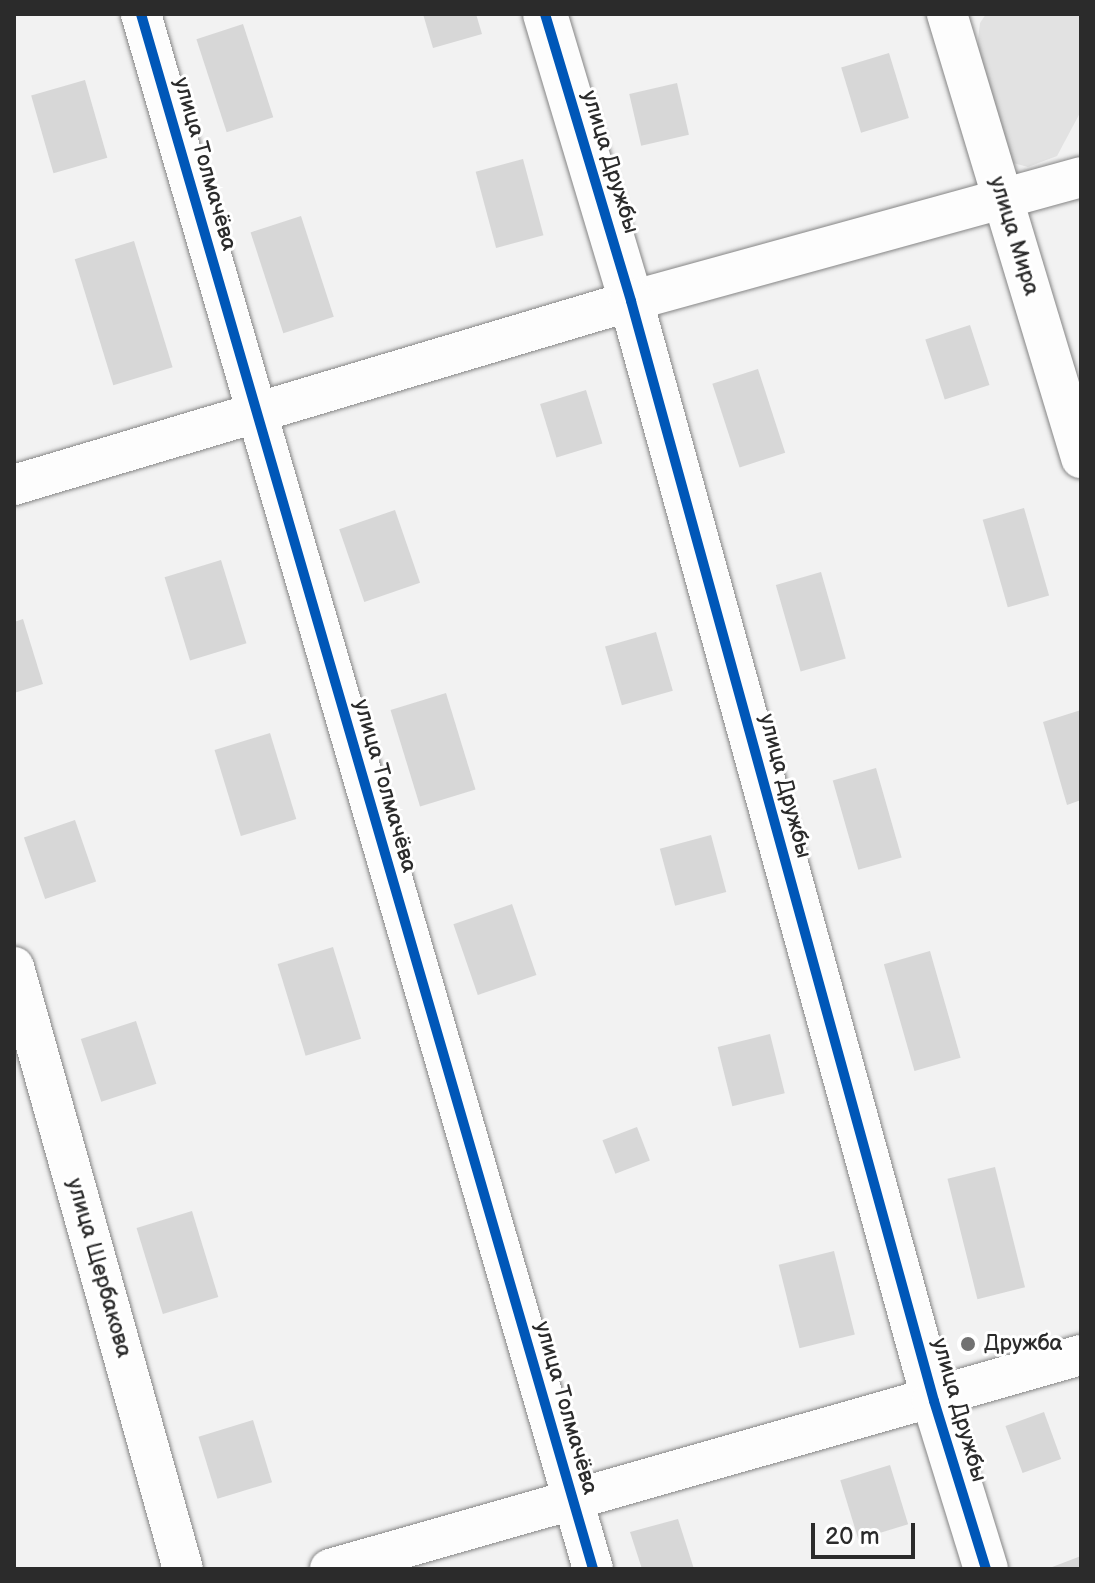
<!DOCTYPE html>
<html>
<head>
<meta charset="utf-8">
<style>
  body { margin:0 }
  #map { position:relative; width:1095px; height:1583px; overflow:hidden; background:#f2f2f2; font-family:"Balsamiq Sans",sans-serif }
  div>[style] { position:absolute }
  .built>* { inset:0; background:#e2e2e2 }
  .building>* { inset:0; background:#d7d7d7; transform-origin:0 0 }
  .roads { filter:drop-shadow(0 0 2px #858585) drop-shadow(0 0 2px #858585) }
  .minor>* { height:40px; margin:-20px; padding:0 20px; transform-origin:20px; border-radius:20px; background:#fdfdfd }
  .tertiary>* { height:44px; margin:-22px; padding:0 22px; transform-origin:22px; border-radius:22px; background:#fdfdfd }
  .cycleway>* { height:10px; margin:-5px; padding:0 5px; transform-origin:5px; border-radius:5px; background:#0057b8 }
  .dots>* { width:22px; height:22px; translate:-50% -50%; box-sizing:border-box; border:4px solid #fff; border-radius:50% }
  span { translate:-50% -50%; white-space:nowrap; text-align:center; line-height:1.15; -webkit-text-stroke:6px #fff; paint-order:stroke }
  .street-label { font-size:22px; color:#2b2b2b }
  .poi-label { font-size:22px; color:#2b2b2b }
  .left { translate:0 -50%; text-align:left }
  .frame { position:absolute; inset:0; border:16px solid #2b2b2b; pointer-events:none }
  .scale { position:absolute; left:811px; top:1523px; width:104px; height:36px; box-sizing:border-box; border:4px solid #2b2b2b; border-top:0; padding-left:10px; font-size:24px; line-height:28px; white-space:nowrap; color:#2b2b2b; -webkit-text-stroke:6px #fff; paint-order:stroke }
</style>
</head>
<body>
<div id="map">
  <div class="built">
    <i style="clip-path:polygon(986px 14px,1081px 14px,1081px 111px,1057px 156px,1028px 167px,1009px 162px,976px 56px,980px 23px)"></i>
  </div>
  <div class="building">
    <i style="clip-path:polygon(423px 14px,476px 14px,482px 34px,433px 48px)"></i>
    <i style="left:243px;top:24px;width:98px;height:49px;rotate:72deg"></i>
    <i style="left:889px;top:53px;width:68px;height:50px;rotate:73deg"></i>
    <i style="left:85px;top:80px;width:81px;height:56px;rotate:74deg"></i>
    <i style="left:677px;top:83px;width:53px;height:49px;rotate:77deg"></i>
    <i style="left:523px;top:159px;width:79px;height:49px;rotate:75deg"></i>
    <i style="left:301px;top:216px;width:106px;height:53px;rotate:72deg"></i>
    <i style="left:134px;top:241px;width:132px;height:62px;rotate:73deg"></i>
    <i style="left:970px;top:325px;width:63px;height:47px;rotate:72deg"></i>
    <i style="left:758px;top:369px;width:88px;height:48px;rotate:72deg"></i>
    <i style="left:586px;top:390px;width:56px;height:48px;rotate:73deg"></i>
    <i style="left:1024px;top:508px;width:91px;height:43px;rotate:74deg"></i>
    <i style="left:395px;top:510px;width:77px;height:59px;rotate:71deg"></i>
    <i style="left:221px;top:560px;width:87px;height:59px;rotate:73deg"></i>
    <i style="left:821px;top:572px;width:90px;height:47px;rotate:74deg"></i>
    <i style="clip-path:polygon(23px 619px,43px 684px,14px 693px,14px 622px)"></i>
    <i style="left:656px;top:632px;width:61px;height:53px;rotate:74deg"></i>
    <i style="left:446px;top:693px;width:101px;height:58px;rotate:73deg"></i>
    <i style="clip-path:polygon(1081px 710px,1081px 800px,1067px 805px,1043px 722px)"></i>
    <i style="left:270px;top:733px;width:90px;height:58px;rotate:73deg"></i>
    <i style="left:876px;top:768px;width:93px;height:45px;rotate:74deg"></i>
    <i style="left:75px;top:820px;width:65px;height:54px;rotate:71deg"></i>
    <i style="left:711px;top:835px;width:59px;height:53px;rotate:75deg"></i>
    <i style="left:512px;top:904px;width:75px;height:62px;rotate:71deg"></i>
    <i style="left:333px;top:947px;width:96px;height:58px;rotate:73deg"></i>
    <i style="left:930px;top:951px;width:111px;height:48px;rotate:74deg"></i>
    <i style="left:136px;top:1021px;width:66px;height:58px;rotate:72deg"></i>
    <i style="left:770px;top:1034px;width:61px;height:54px;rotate:76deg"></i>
    <i style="left:637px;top:1127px;width:36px;height:37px;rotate:69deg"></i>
    <i style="left:995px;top:1167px;width:124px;height:49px;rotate:76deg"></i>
    <i style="left:192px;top:1211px;width:90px;height:58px;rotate:73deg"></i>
    <i style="left:834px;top:1251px;width:86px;height:57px;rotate:76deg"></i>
    <i style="left:1044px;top:1412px;width:50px;height:41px;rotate:70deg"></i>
    <i style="left:253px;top:1420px;width:65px;height:57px;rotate:73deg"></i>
    <i style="left:890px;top:1465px;width:62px;height:52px;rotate:73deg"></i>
    <i style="clip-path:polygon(678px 1519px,694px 1569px,642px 1569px,630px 1532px)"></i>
    <i style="clip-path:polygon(1081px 1556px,1081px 1569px,1047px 1569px)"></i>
  </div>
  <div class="roads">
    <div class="minor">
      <i style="left:141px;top:14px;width:1619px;rotate:73.79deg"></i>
      <i style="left:947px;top:14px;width:464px;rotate:73.2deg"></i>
      <i style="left:14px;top:485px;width:644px;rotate:-16.61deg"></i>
      <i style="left:631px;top:301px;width:467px;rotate:-15.4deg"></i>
      <i style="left:14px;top:967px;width:625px;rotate:74.32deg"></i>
      <i style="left:330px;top:1569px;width:781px;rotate:-15.91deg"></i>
    </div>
    <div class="tertiary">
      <i style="left:545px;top:14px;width:300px;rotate:73.3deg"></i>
      <i style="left:631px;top:301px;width:1141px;rotate:74.6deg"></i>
      <i style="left:934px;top:1401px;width:176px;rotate:72.8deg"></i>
    </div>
  </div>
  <div class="cycleway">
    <i style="left:141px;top:14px;width:1619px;rotate:73.79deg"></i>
    <i style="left:545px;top:14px;width:300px;rotate:73.3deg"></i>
    <i style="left:631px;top:301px;width:1141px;rotate:74.6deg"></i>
    <i style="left:934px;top:1401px;width:176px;rotate:72.8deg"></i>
  </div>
  <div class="dots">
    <i style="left:968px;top:1344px;background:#717171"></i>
  </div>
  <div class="street-label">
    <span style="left:610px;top:162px;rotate:73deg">улица Дружбы</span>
    <span style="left:205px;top:164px;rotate:74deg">улица Толмачёва</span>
    <span style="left:1014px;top:236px;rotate:73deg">улица Мира</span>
    <span style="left:385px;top:786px;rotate:74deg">улица Толмачёва</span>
    <span style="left:785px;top:786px;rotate:75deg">улица Дружбы</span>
    <span style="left:99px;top:1268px;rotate:74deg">улица Щербакова</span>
    <span style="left:566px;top:1408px;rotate:74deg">улица Толмачёва</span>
    <span style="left:959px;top:1410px;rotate:74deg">улица Дружбы</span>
  </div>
  <div class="poi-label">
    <span class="left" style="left:984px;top:1344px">Дружба</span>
  </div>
  <div class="frame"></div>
  <div class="scale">20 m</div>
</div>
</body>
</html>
